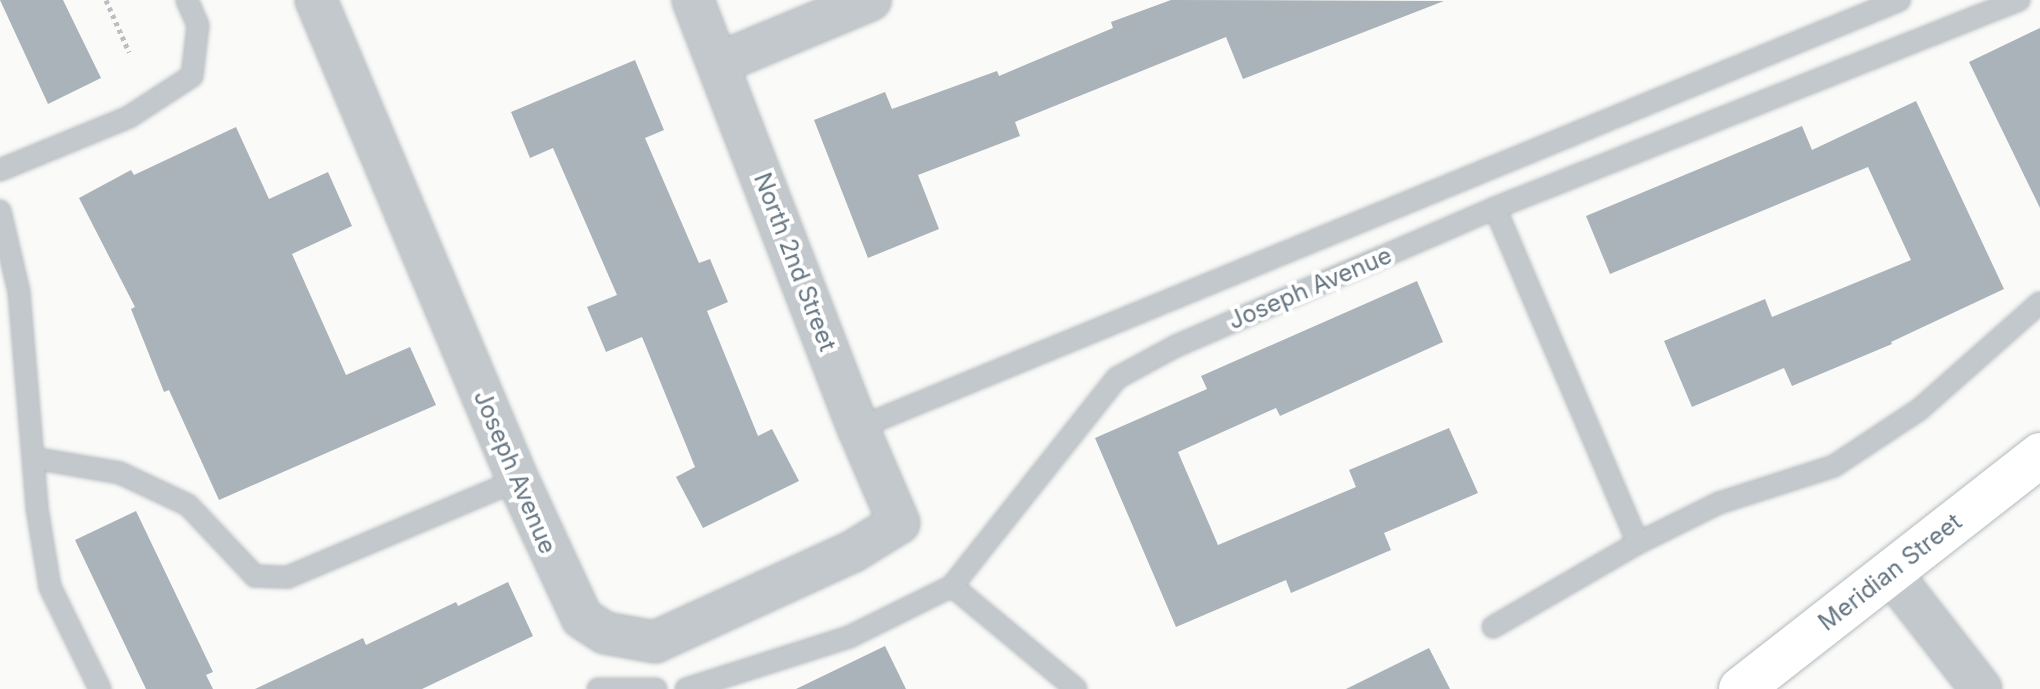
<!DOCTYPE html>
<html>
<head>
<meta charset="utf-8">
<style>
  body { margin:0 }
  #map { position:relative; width:2040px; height:689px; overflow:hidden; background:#fafaf8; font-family:Inter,sans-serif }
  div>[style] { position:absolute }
  .building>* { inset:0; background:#aab3b9 }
  .path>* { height:5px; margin-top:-2.5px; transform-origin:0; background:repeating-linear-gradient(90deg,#bbbfc2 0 4px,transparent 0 8px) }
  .roads { filter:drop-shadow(0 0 2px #b3babf) drop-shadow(0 0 2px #b3babf) }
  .lane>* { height:20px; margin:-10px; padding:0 10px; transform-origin:10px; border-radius:10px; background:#c3c8cc }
  .street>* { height:40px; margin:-20px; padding:0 20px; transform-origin:20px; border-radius:20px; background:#c3c8cc }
  .secondary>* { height:44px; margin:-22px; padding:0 22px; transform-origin:22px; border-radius:22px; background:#fff }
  span { translate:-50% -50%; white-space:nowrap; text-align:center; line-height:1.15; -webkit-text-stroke:8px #fff; paint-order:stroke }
  .street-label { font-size:24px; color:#657683 }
</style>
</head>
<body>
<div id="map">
  <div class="building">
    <i style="clip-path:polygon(0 0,63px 0,101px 78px,48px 104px)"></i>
    <i style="clip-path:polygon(1171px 0,1444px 1px,1243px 79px,1226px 37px,1015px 122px,1020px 136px,918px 175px,939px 229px,868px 258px,814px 120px,885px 92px,892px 109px,997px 71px,999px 76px,1113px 28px,1111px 22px)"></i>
    <i style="clip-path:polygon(2040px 28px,2040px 208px,1969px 62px)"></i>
    <i style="clip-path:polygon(635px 60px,664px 130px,645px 138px,699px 263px,710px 259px,728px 302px,707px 311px,758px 436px,772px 429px,799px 481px,703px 528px,676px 477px,695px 467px,642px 337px,606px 352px,587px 307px,617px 295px,553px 148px,530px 158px,511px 112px)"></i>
    <i style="clip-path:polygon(1916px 101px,2004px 289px,1891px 342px,1892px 344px,1792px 386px,1784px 368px,1692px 407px,1664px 341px,1765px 299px,1772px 317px,1911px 260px,1868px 167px,1610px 274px,1586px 216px,1802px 126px,1812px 150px)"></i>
    <i style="clip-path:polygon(236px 127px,269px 199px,328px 172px,352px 226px,292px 254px,346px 375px,410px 347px,436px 405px,219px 500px,169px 390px,164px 392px,131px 309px,135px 307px,79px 198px,131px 170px,134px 175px)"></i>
    <i style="clip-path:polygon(1417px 281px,1443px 342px,1280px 416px,1276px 408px,1178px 452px,1218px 545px,1356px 487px,1349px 470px,1449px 428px,1478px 493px,1384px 533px,1391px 550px,1291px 593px,1286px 580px,1176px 627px,1095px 438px,1207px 389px,1201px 376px)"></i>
    <i style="clip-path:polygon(136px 511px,213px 672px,206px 675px,213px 689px,146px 689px,75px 540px)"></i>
    <i style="clip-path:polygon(508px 582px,533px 636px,422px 689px,255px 689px,363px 638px,366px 645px,456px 602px,458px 606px)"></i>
    <i style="clip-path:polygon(885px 646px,906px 689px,796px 689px)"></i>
    <i style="clip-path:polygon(1429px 648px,1450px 689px,1346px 689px)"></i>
  </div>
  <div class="path">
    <i style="left:106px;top:0;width:57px;rotate:66.1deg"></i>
  </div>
  <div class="roads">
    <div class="lane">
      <i style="left:0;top:170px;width:139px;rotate:-22.3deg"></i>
      <i style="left:129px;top:117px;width:75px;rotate:-33.1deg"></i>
      <i style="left:192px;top:76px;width:51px;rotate:-83.3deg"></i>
      <i style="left:198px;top:25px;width:27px;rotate:-114deg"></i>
      <i style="left:1495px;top:208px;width:364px;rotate:66.9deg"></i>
      <i style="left:0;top:211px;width:83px;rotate:76.8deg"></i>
      <i style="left:19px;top:292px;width:217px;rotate:85.2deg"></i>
      <i style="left:37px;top:508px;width:80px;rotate:80.7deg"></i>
      <i style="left:50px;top:587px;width:114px;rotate:63.9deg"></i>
      <i style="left:858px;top:428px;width:1126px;rotate:-22.33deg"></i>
      <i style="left:33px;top:458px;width:88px;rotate:9.8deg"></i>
      <i style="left:120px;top:473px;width:75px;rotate:25.2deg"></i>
      <i style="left:188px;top:505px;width:98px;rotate:46.7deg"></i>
      <i style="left:255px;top:576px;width:33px;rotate:2deg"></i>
      <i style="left:288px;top:577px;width:250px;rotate:-22.9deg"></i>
      <i style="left:952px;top:586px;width:161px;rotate:39.7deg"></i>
      <i style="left:1493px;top:627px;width:168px;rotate:-30.1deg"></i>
      <i style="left:1638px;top:543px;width:90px;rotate:-26.3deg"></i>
      <i style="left:1719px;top:503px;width:121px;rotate:-17.8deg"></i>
      <i style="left:1834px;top:466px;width:103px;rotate:-33.5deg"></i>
      <i style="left:1920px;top:409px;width:160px;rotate:-41.5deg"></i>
      <i style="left:598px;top:689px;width:58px"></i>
      <i style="left:686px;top:689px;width:171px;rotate:-17.7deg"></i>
      <i style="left:849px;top:637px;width:115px;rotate:-26.3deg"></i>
      <i style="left:952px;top:586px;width:265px;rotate:-51.6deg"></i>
      <i style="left:1117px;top:378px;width:67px;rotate:-28.5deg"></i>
      <i style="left:1176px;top:346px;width:348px;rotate:-23.4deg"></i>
      <i style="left:1495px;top:208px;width:564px;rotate:-21.65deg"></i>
    </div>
    <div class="street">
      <i style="left:316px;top:0;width:521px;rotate:67.18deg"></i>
      <i style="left:518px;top:480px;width:152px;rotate:65.1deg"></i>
      <i style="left:582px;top:618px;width:27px;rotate:33deg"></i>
      <i style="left:605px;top:633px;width:51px;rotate:10.2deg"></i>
      <i style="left:655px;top:642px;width:217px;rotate:-24.6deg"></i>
      <i style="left:852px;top:552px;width:55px;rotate:-31.7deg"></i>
      <i style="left:899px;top:523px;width:103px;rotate:-113.3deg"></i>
      <i style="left:858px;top:428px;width:459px;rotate:-111.1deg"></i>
      <i style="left:719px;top:63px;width:164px;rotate:-22.6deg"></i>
      <i style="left:1890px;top:572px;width:148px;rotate:52.1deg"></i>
    </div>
    <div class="secondary">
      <i style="left:1741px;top:689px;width:380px;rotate:-38deg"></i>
    </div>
  </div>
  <div class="street-label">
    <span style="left:795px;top:262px;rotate:69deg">North 2nd Street</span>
    <span style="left:1310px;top:288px;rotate:-23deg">Joseph Avenue</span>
    <span style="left:515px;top:472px;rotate:67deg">Joseph Avenue</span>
    <span style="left:1890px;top:572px;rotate:-38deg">Meridian Street</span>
  </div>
</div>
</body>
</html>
